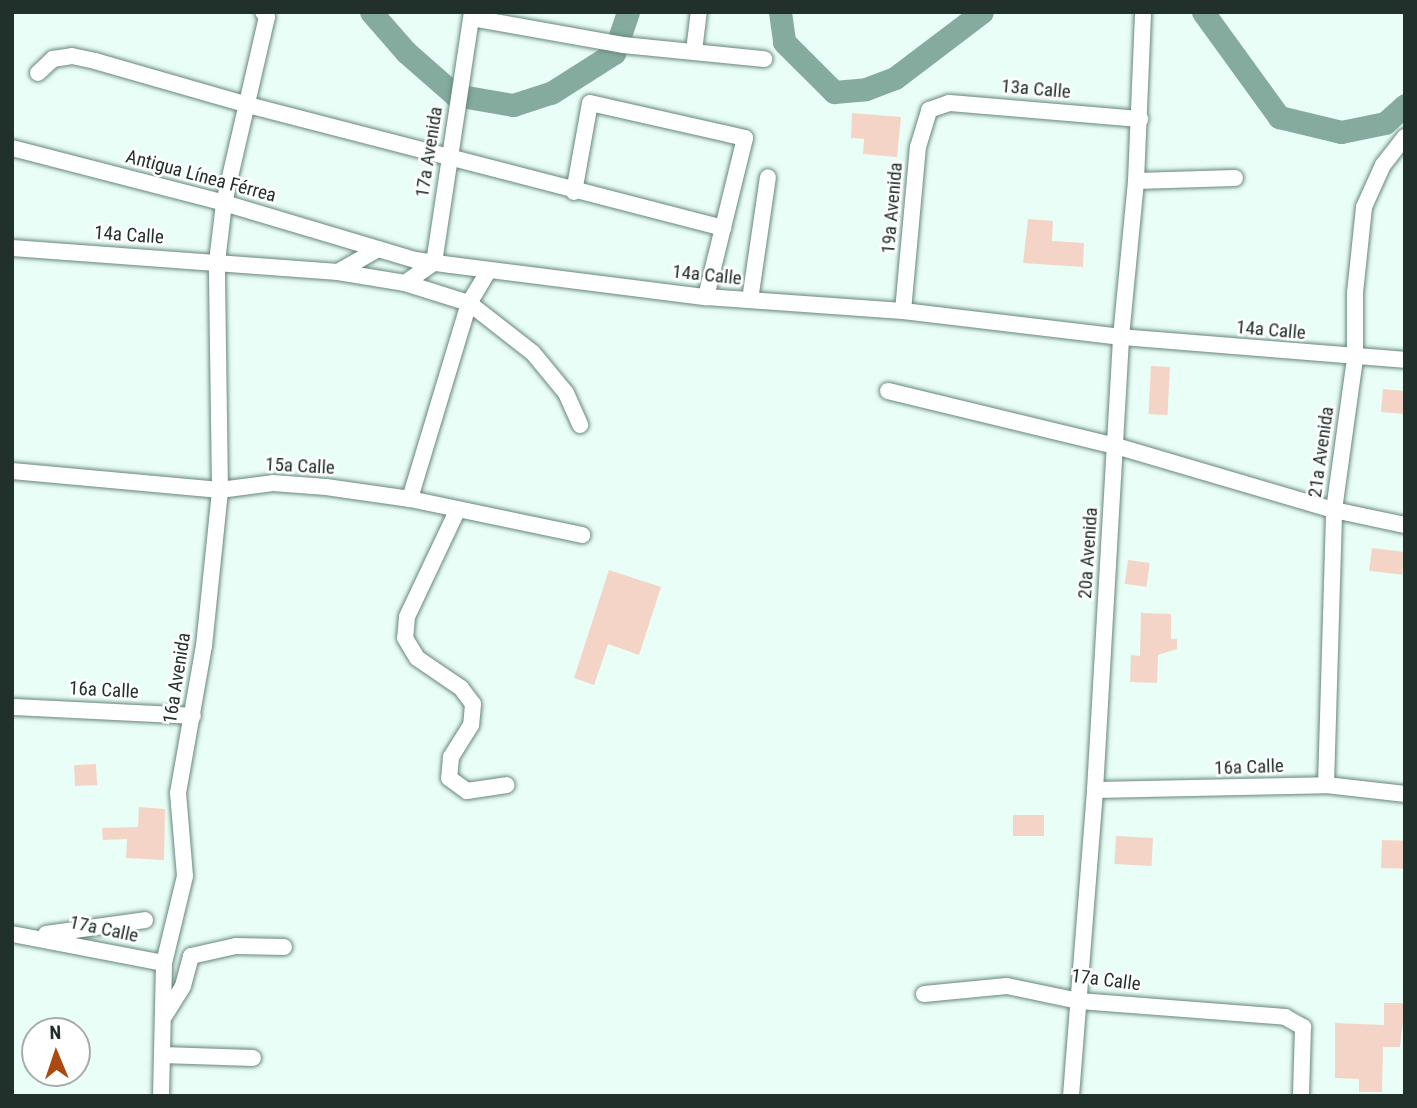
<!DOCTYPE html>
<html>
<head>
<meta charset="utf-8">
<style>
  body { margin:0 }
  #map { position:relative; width:1417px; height:1108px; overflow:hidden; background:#e9fef6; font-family:"Roboto Condensed",sans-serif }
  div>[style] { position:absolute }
  .river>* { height:23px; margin:-11.5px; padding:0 11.5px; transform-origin:11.5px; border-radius:11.5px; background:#85ab9e }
  .building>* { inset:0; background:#f4d4c6; transform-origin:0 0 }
  .roads { filter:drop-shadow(0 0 2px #66867c) drop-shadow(0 0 2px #66867c) }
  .minor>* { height:16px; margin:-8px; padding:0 8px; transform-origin:8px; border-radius:8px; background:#fff }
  span { translate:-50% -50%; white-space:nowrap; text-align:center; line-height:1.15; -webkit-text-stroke:5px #fff; paint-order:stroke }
  .street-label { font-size:19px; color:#22302b }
  .frame { position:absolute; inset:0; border:14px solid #22302b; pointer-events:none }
  .north { position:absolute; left:21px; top:1017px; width:70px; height:70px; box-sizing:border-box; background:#fff; border:2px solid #a7acaa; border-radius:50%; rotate:358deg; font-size:19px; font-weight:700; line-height:28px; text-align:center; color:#22302b }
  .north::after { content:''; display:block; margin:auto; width:24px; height:32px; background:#ac4910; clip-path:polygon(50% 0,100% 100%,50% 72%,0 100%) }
</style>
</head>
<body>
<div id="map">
  <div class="river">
    <i style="left:371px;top:12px;width:53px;rotate:48.8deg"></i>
    <i style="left:406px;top:52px;width:65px;rotate:41.3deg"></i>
    <i style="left:455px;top:95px;width:59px;rotate:9.8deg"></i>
    <i style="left:513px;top:105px;width:40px;rotate:-18deg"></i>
    <i style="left:551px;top:93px;width:75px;rotate:-32.4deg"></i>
    <i style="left:614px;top:53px;width:43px;rotate:-71.1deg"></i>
    <i style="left:780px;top:12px;width:30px;rotate:82deg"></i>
    <i style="left:784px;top:42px;width:71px;rotate:45deg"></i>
    <i style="left:834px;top:92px;width:32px;rotate:-5deg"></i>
    <i style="left:866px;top:89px;width:31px;rotate:-21deg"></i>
    <i style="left:895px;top:78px;width:109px;rotate:-37.2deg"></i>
    <i style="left:1203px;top:12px;width:130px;rotate:54.1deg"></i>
    <i style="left:1279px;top:117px;width:64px;rotate:13.6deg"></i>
    <i style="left:1341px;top:132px;width:45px;rotate:-11.6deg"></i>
    <i style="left:1385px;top:123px;width:27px;rotate:-42deg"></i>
  </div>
  <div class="building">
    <i style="clip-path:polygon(852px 113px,901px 117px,897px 157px,863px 154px,864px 139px,851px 138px)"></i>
    <i style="clip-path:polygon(1028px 219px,1053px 221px,1052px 241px,1084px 243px,1083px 267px,1023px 263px)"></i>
    <i style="left:1151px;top:366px;width:19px;height:48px;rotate:3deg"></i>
    <i style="left:1383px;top:389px;width:22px;height:23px;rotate:5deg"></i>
    <i style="left:1372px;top:548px;width:33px;height:23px;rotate:7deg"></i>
    <i style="left:1128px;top:560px;width:22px;height:24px;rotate:8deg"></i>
    <i style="clip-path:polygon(609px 570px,661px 587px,639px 655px,608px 644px,594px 685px,574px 678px)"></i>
    <i style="clip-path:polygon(1141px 613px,1171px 614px,1171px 639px,1177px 639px,1177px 649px,1158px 655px,1157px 683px,1130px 682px,1131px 655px,1140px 656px)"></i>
    <i style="left:96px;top:764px;width:21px;height:22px;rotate:87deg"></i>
    <i style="clip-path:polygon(139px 807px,165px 809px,164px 860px,126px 858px,127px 839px,103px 840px,102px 828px,138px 827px)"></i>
    <i style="left:1013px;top:815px;width:31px;height:21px"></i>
    <i style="left:1116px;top:836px;width:37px;height:28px;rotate:3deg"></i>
    <i style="left:1382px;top:840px;width:23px;height:28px;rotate:2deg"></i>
    <i style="clip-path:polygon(1384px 1003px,1405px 1003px,1400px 1047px,1383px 1047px,1382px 1092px,1359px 1092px,1359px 1079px,1335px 1078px,1335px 1023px,1384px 1025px)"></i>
  </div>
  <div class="roads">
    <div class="minor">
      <i style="left:472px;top:18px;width:153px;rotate:10.1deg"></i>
      <i style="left:623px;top:45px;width:142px;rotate:5.7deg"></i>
      <i style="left:694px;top:51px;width:39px;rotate:-83deg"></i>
      <i style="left:38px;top:73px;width:21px;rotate:-43deg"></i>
      <i style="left:53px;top:59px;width:19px;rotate:-9deg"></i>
      <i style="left:72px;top:56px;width:24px;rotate:12deg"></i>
      <i style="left:95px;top:61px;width:159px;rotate:16deg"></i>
      <i style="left:248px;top:105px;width:491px;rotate:14.5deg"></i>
      <i style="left:12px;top:148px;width:219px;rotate:14.5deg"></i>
      <i style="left:224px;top:203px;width:199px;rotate:16.6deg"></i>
      <i style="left:415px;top:260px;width:36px;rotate:8deg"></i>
      <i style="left:451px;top:265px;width:257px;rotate:7.2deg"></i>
      <i style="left:706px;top:297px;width:197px;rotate:4.1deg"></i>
      <i style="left:903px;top:311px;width:220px;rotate:6.8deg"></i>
      <i style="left:1121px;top:337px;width:285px;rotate:4.6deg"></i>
      <i style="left:1136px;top:181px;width:99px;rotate:-1.7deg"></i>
      <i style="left:574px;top:192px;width:90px;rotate:-79.8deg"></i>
      <i style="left:590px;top:103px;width:159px;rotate:12.7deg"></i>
      <i style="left:745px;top:138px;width:164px;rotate:103.8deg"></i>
      <i style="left:12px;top:248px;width:327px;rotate:4.2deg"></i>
      <i style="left:338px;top:272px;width:68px;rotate:9.3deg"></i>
      <i style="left:405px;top:283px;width:67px;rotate:17.4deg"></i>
      <i style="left:469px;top:303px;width:205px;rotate:106.8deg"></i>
      <i style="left:489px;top:270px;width:39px;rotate:121deg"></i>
      <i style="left:469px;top:303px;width:81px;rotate:38deg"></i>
      <i style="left:533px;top:353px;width:52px;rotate:50.5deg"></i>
      <i style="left:566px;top:393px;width:35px;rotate:66deg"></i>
      <i style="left:338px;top:272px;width:46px;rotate:-29.9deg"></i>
      <i style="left:405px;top:283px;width:35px;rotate:-35deg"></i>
      <i style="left:434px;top:263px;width:254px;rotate:-81.4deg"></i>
      <i style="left:750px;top:300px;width:124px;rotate:-81.7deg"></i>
      <i style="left:903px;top:311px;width:165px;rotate:-84.8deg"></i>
      <i style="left:918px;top:147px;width:39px;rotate:-73deg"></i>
      <i style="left:929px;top:110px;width:21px;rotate:-19deg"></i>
      <i style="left:949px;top:103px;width:192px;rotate:4.8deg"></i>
      <i style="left:888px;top:391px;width:235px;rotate:13.6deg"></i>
      <i style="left:1116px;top:446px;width:227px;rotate:16.4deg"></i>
      <i style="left:1334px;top:510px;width:73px;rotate:11.9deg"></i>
      <i style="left:12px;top:471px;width:209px;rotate:5.2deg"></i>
      <i style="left:220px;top:490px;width:53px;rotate:-7.5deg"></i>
      <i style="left:273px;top:483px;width:53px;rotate:4.3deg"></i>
      <i style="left:326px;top:487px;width:85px;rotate:8.1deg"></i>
      <i style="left:410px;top:499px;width:176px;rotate:11.8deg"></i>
      <i style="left:457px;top:511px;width:117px;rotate:115.3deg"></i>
      <i style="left:407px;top:617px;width:21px;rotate:95deg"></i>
      <i style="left:405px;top:638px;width:23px;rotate:59deg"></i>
      <i style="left:417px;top:658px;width:53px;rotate:34.3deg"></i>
      <i style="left:461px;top:688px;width:20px;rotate:53deg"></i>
      <i style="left:473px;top:704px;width:21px;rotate:95deg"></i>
      <i style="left:471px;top:725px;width:38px;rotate:122deg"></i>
      <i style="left:451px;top:757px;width:21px;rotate:95deg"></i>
      <i style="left:449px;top:778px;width:22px;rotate:36deg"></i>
      <i style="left:467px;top:791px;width:40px;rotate:-8.5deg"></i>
      <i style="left:12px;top:707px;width:181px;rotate:2.8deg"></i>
      <i style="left:1326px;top:785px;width:275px;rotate:-88.3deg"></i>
      <i style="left:1334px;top:510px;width:152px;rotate:-82.1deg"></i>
      <i style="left:1355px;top:359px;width:66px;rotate:-90deg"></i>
      <i style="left:1355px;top:293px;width:86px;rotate:-84deg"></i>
      <i style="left:1364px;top:207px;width:46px;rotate:-65.7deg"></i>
      <i style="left:1383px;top:165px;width:36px;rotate:-52deg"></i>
      <i style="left:1095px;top:790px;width:231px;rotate:-1.2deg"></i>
      <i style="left:1326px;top:785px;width:80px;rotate:6.5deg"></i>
      <i style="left:12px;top:934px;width:155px;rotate:10.8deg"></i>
      <i style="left:46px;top:934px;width:100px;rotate:-8deg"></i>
      <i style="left:924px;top:994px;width:83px;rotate:-5.5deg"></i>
      <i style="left:1007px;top:986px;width:74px;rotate:11.8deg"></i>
      <i style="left:1079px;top:1001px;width:207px;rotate:4.4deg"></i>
      <i style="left:1285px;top:1017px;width:21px;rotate:29deg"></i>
      <i style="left:1303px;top:1027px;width:69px;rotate:91.7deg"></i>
      <i style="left:165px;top:1015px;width:34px;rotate:-58deg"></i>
      <i style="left:183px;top:986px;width:31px;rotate:-75deg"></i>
      <i style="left:191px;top:956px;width:46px;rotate:-12.5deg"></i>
      <i style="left:236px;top:946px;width:48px;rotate:1.2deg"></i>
      <i style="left:162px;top:1055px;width:91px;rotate:1.9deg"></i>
      <i style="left:161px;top:1096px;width:133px;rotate:-88.7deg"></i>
      <i style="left:164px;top:963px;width:89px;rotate:-76.4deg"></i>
      <i style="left:185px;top:876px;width:83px;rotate:-94.8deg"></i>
      <i style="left:178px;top:793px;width:149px;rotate:-80deg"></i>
      <i style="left:204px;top:646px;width:157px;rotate:-84.1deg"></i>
      <i style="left:220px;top:490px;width:228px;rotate:-90.8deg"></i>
      <i style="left:217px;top:262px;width:59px;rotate:-83.2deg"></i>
      <i style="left:224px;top:203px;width:191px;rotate:-77deg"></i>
      <i style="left:267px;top:17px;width:6px;rotate:-129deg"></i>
      <i style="left:1071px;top:1096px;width:307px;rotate:-85.5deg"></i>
      <i style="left:1095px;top:790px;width:454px;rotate:-86.7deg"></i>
      <i style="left:1121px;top:337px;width:157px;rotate:-84.5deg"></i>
      <i style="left:1136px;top:181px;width:169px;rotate:-87.6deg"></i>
    </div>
  </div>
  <div class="street-label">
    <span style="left:1036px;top:89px;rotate:5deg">13a Calle</span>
    <span style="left:429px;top:152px;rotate:-81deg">17a Avenida</span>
    <span style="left:201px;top:176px;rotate:15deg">Antigua Línea Férrea</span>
    <span style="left:892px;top:208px;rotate:-85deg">19a Avenida</span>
    <span style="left:129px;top:235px;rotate:4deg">14a Calle</span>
    <span style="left:707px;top:275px;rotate:6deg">14a Calle</span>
    <span style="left:1271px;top:330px;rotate:5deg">14a Calle</span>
    <span style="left:1321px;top:452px;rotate:-82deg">21a Avenida</span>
    <span style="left:300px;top:466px;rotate:3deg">15a Calle</span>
    <span style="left:1088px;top:553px;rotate:-86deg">20a Avenida</span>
    <span style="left:177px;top:678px;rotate:-81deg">16a Avenida</span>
    <span style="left:104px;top:690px;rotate:3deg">16a Calle</span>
    <span style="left:1249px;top:767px;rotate:-2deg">16a Calle</span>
    <span style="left:104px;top:929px;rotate:12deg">17a Calle</span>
    <span style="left:1106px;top:980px;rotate:7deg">17a Calle</span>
  </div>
  <div class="frame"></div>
  <div class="north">N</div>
</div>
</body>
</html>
